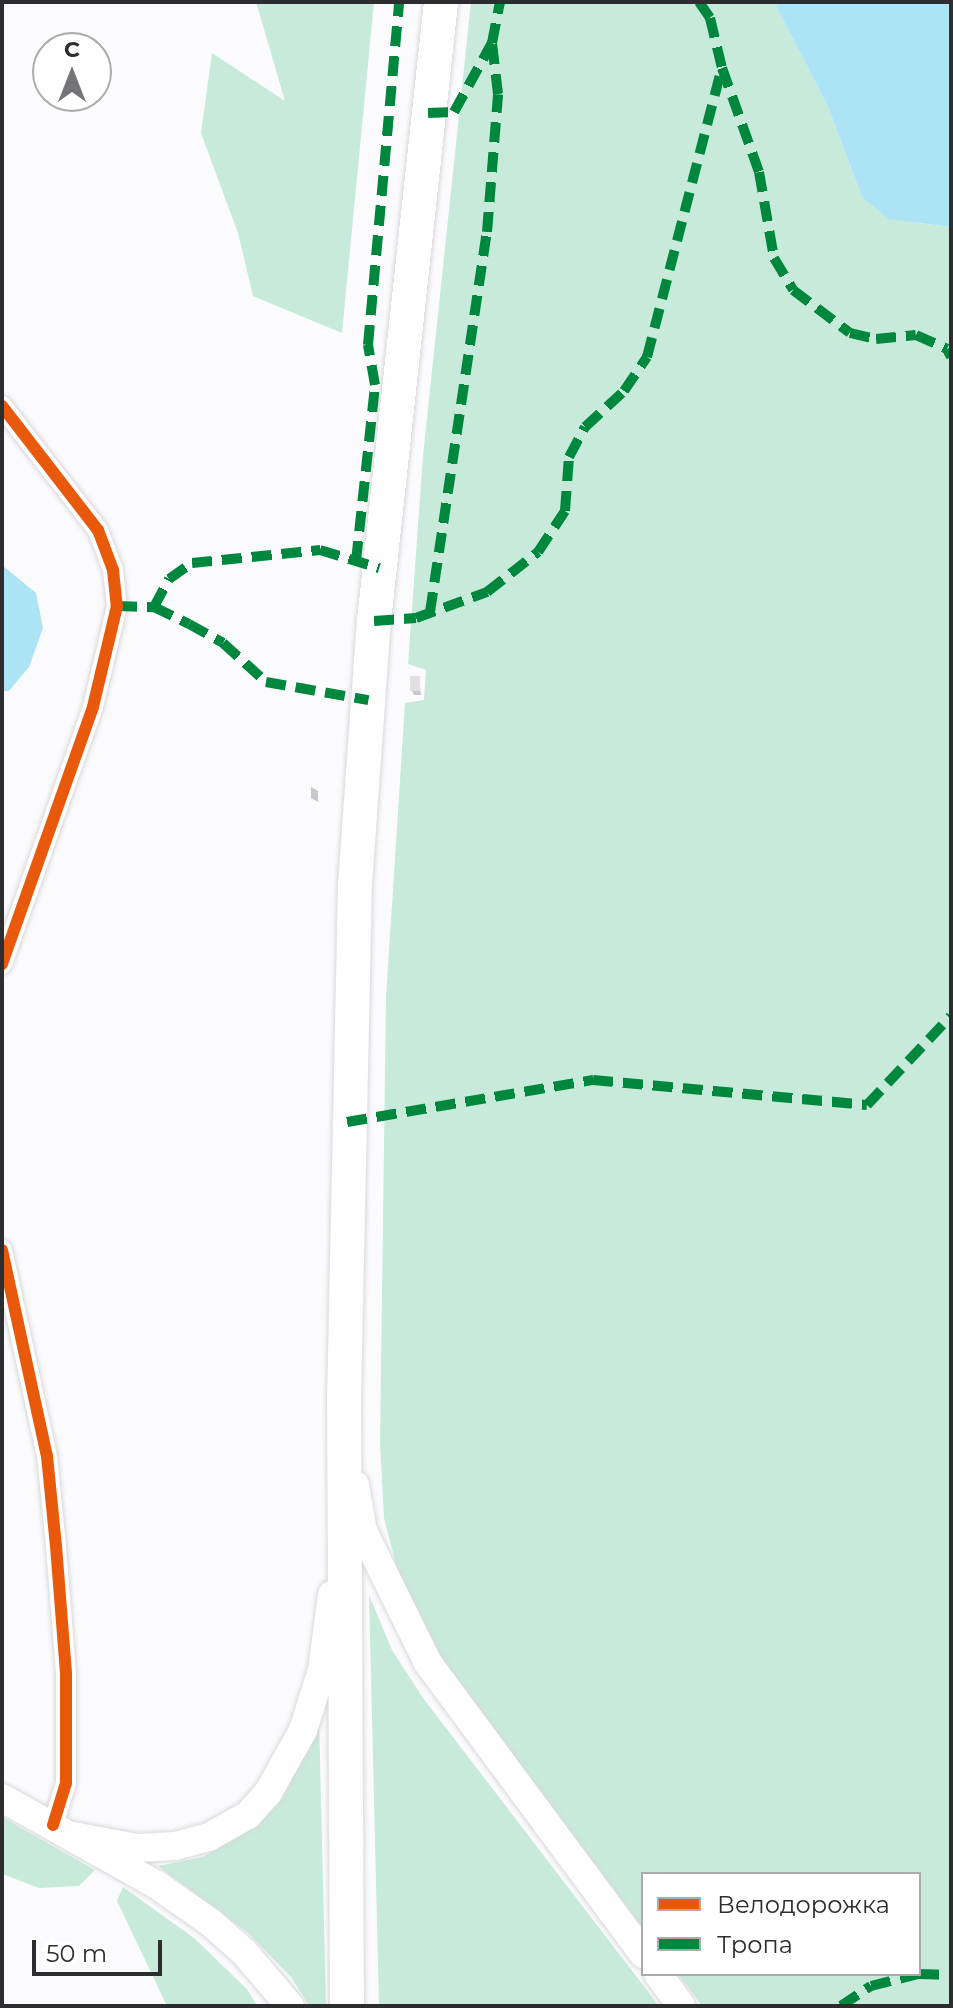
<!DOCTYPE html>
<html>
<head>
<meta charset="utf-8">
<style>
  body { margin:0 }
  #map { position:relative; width:953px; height:2008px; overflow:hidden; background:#fbfbfe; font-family:Montserrat,sans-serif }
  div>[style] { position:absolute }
  .green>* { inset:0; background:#c7eadb }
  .water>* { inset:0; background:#ace4f6 }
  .shadow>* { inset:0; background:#0003 }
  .building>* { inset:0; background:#e0e0e1; transform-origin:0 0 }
  .roads { filter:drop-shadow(0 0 2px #d8d8da) drop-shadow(0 0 2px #d8d8da) }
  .minor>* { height:20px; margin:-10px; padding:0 10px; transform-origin:10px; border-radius:10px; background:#fefeff }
  .secondary>* { height:28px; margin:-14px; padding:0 14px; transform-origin:14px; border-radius:14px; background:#fefeff }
  .trunk>* { height:34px; margin:-17px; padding:0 17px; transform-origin:17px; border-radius:17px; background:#fefeff }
  .quiet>* { height:10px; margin-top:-5px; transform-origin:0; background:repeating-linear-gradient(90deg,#00873e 0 20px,transparent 0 30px) }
  .cycleway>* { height:12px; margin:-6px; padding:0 6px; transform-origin:6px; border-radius:6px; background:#e8590c }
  span { translate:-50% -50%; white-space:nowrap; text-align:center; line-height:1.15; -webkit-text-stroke:6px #fff; paint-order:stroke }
  .frame { position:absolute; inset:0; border:4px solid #2d2c2e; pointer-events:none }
  .legend { position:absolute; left:641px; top:1872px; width:280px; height:104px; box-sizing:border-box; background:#fff; border:2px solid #ababab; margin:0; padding:10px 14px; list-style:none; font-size:24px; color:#2d2c2e }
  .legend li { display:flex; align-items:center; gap:16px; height:40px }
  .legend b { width:40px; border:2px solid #ababab }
  .north { position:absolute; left:32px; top:32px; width:80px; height:80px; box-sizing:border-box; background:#fff; border:2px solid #ababab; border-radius:50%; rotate:0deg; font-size:22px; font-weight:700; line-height:32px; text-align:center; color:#2d2c2e }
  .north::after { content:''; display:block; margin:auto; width:28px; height:36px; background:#757477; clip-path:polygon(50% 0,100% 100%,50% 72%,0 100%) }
  .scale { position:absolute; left:32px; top:1940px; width:130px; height:36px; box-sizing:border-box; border:4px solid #2d2c2e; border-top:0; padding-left:10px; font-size:24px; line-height:28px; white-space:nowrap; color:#2d2c2e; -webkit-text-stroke:6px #fff; paint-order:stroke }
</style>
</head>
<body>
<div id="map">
  <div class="green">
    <i style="clip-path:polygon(256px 2px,374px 2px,342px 333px,253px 296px,238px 233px,201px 133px,212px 53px,285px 101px)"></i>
    <i style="clip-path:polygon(471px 2px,774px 2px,828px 107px,862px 197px,919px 223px,951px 227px,951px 2006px,702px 2006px,678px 1974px,919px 1974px,919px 1874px,643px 1874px,643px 1928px,439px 1658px,402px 1587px,384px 1518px,380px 1443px,386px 997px,405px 703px,424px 700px,426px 670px,408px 664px,423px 456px)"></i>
    <i style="clip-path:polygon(369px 1595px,392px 1650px,423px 1698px,659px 2006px,379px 2006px)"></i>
    <i style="clip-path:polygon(319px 1716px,326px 2006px,309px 2006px,292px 1978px,247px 1932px,158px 1866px,203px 1857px,260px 1822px)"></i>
    <i style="clip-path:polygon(2px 1817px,95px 1870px,79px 1886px,39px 1888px,2px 1874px)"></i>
    <i style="clip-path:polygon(123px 1887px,194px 1938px,247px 1989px,257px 2006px,167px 2006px,117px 1901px)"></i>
  </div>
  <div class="water">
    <i style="clip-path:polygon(774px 2px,951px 2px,951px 227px,889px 219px,862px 197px,828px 107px)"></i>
    <i style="clip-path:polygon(2px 565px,36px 593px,43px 628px,29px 667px,9px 691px,2px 691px)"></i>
  </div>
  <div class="shadow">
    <i style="clip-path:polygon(419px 678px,421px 695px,414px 695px,412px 691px)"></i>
    <i style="clip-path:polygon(311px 787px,318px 791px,318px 802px,311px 798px)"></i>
  </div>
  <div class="building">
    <i style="left:410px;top:676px;width:10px;height:15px"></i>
  </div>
  <div class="roads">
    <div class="minor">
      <i style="left:2px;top:406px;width:157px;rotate:52.3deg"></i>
      <i style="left:98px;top:530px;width:43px;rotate:69.4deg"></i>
      <i style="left:113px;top:570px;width:36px;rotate:84deg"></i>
      <i style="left:117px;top:606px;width:104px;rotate:103.4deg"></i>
      <i style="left:93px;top:707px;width:273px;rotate:109.5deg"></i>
      <i style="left:2px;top:1250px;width:211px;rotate:77.7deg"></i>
      <i style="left:47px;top:1456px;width:90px;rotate:84.3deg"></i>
      <i style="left:56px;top:1546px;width:128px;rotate:85.5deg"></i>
      <i style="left:66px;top:1674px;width:109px;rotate:90deg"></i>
      <i style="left:66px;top:1783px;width:44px;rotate:107.2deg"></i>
    </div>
    <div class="secondary">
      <i style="left:355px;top:1485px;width:47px;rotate:80.1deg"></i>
      <i style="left:363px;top:1531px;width:147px;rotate:63.8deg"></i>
      <i style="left:428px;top:1663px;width:362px;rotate:53.5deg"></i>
      <i style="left:2px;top:1798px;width:178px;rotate:29.3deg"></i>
      <i style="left:157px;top:1885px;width:65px;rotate:34.9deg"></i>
      <i style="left:210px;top:1922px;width:45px;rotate:41.4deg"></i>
      <i style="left:244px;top:1952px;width:71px;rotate:49.6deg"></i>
      <i style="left:73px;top:1836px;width:65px;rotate:10.6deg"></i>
      <i style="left:137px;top:1848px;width:38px;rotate:-3deg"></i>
      <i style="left:175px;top:1846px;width:35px;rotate:-15deg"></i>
      <i style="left:209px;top:1837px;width:45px;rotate:-29.4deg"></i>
      <i style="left:248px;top:1815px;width:30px;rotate:-48deg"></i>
      <i style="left:268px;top:1793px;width:72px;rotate:-60.9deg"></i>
      <i style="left:303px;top:1730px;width:63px;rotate:-72.4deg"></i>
      <i style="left:322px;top:1670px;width:76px;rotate:-82.4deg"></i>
      <i style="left:658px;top:1974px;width:39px;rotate:54deg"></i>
    </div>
    <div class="trunk">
      <i style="left:347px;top:2006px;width:605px;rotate:-90.28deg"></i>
      <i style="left:344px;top:1401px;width:517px;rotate:-88.78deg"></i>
      <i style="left:355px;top:884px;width:264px;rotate:-85.9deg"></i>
      <i style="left:374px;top:621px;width:623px;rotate:-83.82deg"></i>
    </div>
  </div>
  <div class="quiet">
    <i style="left:699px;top:2px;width:19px;rotate:55deg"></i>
    <i style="left:710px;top:18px;width:51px;rotate:76.5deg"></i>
    <i style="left:722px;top:68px;width:110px;rotate:70.4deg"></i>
    <i style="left:759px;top:172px;width:87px;rotate:80.1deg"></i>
    <i style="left:774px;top:258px;width:37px;rotate:59deg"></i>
    <i style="left:793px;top:290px;width:71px;rotate:37deg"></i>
    <i style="left:850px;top:333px;width:27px;rotate:13deg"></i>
    <i style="left:876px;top:339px;width:40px;rotate:-5.7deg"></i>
    <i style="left:916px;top:335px;width:34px;rotate:24deg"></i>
    <i style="left:947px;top:349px;width:9px;rotate:63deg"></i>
    <i style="left:428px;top:113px;width:26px;rotate:-2deg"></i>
    <i style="left:454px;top:112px;width:79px;rotate:-61.2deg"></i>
    <i style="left:492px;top:43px;width:42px;rotate:-79deg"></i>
    <i style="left:356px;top:561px;width:177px;rotate:-83.8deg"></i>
    <i style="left:375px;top:385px;width:41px;rotate:-99.9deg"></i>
    <i style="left:368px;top:345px;width:344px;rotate:-84.8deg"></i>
    <i style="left:117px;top:606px;width:37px;rotate:2deg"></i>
    <i style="left:154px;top:607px;width:39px;rotate:26deg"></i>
    <i style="left:189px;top:624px;width:39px;rotate:29deg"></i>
    <i style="left:223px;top:643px;width:58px;rotate:42.2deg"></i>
    <i style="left:266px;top:682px;width:104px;rotate:10deg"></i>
    <i style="left:154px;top:607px;width:32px;rotate:-62deg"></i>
    <i style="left:169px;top:579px;width:28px;rotate:-35deg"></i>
    <i style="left:192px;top:563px;width:129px;rotate:-5.8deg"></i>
    <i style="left:320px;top:550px;width:62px;rotate:17deg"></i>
    <i style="left:430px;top:612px;width:384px;rotate:-81.5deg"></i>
    <i style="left:487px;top:232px;width:138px;rotate:-85.4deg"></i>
    <i style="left:498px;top:94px;width:51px;rotate:-96.7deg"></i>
    <i style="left:374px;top:621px;width:42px;rotate:-4.1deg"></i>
    <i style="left:416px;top:618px;width:76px;rotate:-20.1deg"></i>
    <i style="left:487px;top:592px;width:65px;rotate:-38.1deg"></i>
    <i style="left:538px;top:552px;width:49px;rotate:-56.6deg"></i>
    <i style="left:565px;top:511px;width:54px;rotate:-85.8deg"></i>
    <i style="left:569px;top:457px;width:34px;rotate:-62deg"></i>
    <i style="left:585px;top:427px;width:53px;rotate:-42.7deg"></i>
    <i style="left:624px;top:391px;width:41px;rotate:-55.9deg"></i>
    <i style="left:647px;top:357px;width:299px;rotate:-75.5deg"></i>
    <i style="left:347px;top:1122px;width:250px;rotate:-9.7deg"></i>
    <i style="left:593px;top:1080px;width:275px;rotate:5.2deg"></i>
    <i style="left:867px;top:1105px;width:122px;rotate:-46.7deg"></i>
    <i style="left:919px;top:1974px;width:32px;rotate:2deg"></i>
    <i style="left:841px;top:2006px;width:36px;rotate:-34deg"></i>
    <i style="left:871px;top:1986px;width:49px;rotate:-14.3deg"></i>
  </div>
  <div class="cycleway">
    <i style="left:2px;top:406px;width:157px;rotate:52.3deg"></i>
    <i style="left:98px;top:530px;width:43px;rotate:69.4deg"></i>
    <i style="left:113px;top:570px;width:36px;rotate:84deg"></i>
    <i style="left:117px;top:606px;width:104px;rotate:103.4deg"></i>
    <i style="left:93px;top:707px;width:273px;rotate:109.5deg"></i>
    <i style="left:2px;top:1250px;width:211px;rotate:77.7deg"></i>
    <i style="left:47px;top:1456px;width:90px;rotate:84.3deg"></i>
    <i style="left:56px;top:1546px;width:128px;rotate:85.5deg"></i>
    <i style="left:66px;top:1674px;width:109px;rotate:90deg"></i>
    <i style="left:66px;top:1783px;width:44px;rotate:107.2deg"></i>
  </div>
  <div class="frame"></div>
  <ul class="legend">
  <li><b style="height:10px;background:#e8590c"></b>Велодорожка</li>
  <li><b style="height:10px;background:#00873e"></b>Тропа</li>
  </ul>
  <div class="north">С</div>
  <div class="scale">50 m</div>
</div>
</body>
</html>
